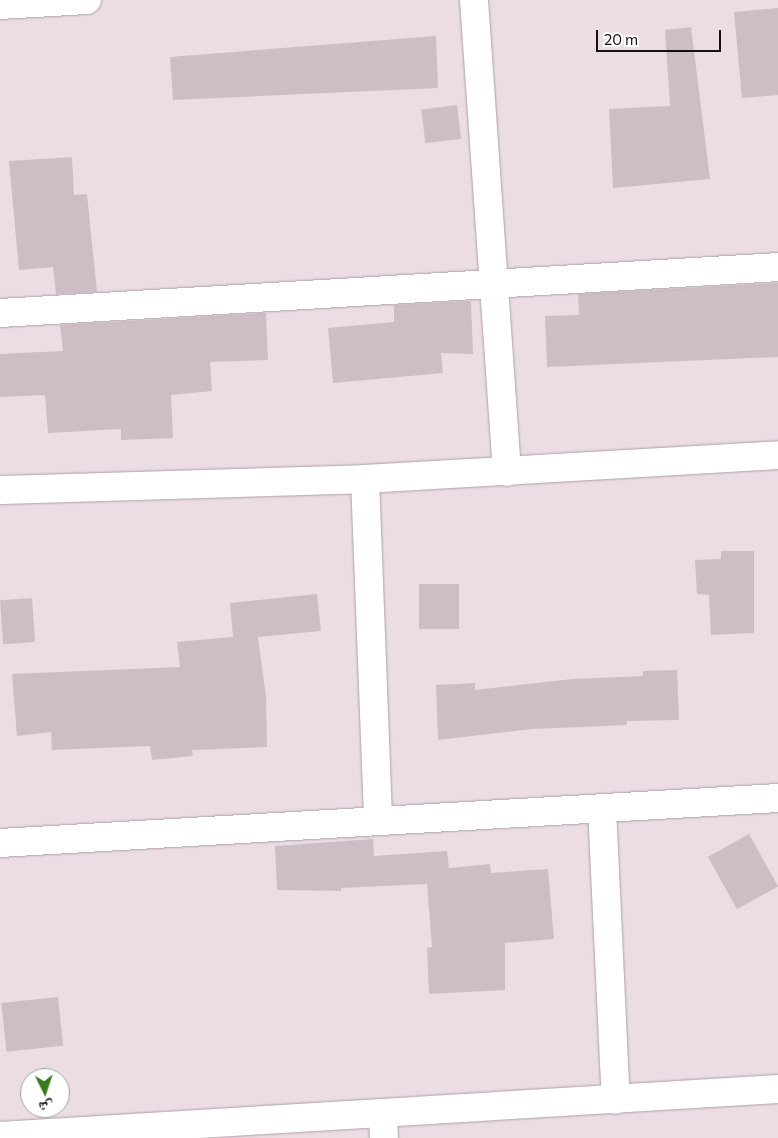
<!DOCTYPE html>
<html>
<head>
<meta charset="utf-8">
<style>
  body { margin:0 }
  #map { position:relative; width:778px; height:1138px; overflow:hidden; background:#ecdde4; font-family:Commissioner,"Noto Naskh Arabic",sans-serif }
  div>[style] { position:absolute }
  .building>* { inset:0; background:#cdbec5; transform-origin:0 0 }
  .roads { filter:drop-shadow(0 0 1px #aea0a7) drop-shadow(0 0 1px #aea0a7) }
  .minor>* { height:28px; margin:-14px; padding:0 14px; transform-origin:14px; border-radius:14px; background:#fff }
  span { translate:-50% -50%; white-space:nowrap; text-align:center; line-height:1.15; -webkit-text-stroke:4.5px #fff; paint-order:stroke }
  .north { position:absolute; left:20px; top:1068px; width:50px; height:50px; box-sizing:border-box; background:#fff; border:1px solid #a19fa1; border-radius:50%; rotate:176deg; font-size:14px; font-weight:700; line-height:20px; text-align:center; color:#151013 }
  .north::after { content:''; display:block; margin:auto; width:18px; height:22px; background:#397a19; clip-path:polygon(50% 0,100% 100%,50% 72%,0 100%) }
  .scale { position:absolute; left:596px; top:30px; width:125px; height:22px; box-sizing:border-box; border:2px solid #151013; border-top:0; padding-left:6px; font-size:15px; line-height:18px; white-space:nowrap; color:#151013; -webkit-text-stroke:4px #fff; paint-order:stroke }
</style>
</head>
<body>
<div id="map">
  <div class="building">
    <i style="clip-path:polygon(778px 8px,778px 95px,742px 98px,734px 12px)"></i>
    <i style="clip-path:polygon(691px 27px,710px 179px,613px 188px,609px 109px,670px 106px,665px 30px)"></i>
    <i style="clip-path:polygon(436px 36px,438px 88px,173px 100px,170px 57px)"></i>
    <i style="left:457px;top:105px;width:34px;height:36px;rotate:83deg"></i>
    <i style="clip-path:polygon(72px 157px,74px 195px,87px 194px,97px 292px,56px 294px,53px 267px,19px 270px,9px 161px)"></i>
    <i style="clip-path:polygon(778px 283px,778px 357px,547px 367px,545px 316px,579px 315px,578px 294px)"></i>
    <i style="clip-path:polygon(471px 301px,473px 354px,441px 353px,443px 373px,333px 383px,328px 328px,394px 322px,394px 305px)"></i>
    <i style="clip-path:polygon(266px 313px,268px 360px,210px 362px,212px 391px,171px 395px,173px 438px,121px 440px,121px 429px,48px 433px,45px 395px,0 397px,0 354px,63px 351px,60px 325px)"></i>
    <i style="clip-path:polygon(721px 551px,754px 551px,754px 633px,711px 635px,709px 595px,697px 594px,695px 560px,721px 559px)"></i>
    <i style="left:419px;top:584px;width:40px;height:45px"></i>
    <i style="clip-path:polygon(317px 594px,321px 631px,258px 637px,266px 697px,267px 747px,192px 750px,193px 756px,152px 760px,150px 746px,52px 750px,51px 732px,17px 736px,12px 674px,180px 667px,177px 642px,233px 637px,230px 603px)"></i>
    <i style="left:32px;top:598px;width:44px;height:32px;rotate:86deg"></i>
    <i style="clip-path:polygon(677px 670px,679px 720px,627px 721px,627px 725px,532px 729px,438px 740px,436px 685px,475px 683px,475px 690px,572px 679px,643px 676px,643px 671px)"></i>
    <i style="left:749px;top:834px;width:60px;height:47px;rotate:61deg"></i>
    <i style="clip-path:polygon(373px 839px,374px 856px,447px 851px,449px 868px,490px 864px,491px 873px,548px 869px,554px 939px,505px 943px,505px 990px,429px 994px,427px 948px,432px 947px,427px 884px,341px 888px,341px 891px,277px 890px,275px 846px)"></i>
    <i style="left:58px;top:997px;width:49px;height:57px;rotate:84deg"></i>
  </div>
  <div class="roads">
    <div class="minor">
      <i style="left:474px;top:0;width:473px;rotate:86deg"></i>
      <i style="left:0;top:5px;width:87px;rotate:-3.3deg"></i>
      <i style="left:0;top:313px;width:779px;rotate:-3.38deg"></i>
      <i style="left:365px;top:479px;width:342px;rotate:87.8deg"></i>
      <i style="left:0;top:490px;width:365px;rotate:-1.7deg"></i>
      <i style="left:365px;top:479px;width:414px;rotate:-3.3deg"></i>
      <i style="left:602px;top:808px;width:292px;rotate:87.3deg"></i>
      <i style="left:0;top:843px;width:779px;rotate:-3.31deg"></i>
      <i style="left:383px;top:1113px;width:25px;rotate:88deg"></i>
      <i style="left:0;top:1136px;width:779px;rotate:-3.46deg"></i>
    </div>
  </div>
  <div class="north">ش</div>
  <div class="scale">20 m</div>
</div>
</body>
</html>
